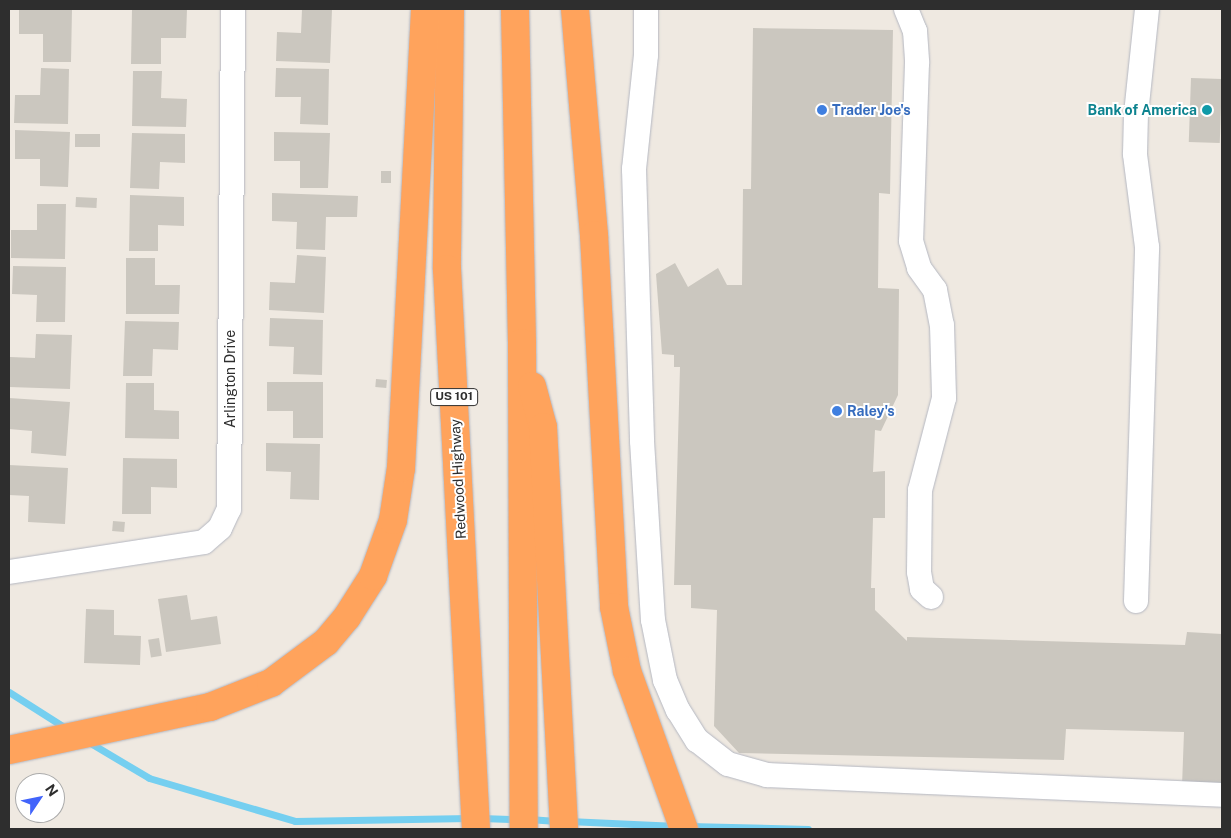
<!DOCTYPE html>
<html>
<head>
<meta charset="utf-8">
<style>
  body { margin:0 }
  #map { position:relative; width:1231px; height:838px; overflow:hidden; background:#efe9e1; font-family:"Public Sans",sans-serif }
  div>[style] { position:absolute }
  .stream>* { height:7px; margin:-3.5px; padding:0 3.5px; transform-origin:3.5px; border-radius:3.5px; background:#75cff0 }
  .building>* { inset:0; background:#cbc7bf; transform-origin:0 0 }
  .roads { filter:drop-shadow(0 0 1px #b4b7c1) drop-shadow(0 0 1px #b4b7c1) }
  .minor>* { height:24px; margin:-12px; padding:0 12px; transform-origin:12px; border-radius:12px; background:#fff }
  .highway>* { height:28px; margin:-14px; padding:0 14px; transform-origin:14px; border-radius:14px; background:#ffa35c }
  .dots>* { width:14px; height:14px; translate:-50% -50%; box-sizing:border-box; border:2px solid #fff; border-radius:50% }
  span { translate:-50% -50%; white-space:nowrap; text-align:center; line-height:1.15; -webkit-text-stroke:4px #fff; paint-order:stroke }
  .shield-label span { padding:1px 4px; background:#fff; border:1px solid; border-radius:4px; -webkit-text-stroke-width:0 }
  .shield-label { font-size:12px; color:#2e2e2e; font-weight:700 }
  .shop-label { font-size:14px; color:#366cbe; font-weight:700 }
  .left { translate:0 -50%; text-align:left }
  .culture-label { font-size:14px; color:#0d838f; font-weight:700 }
  .right { translate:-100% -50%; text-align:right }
  .street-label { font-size:14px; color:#2e2e2e }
  .frame { position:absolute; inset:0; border:10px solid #2e2e2e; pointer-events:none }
  .north { position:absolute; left:15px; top:773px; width:50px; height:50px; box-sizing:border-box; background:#fff; border:1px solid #ababab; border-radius:50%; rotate:56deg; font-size:14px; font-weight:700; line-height:20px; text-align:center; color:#2e2e2e }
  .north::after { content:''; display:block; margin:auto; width:18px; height:22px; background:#4264fb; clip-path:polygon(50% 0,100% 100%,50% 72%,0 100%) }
</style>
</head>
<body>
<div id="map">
  <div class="stream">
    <i style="left:9px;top:692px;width:69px;rotate:32.5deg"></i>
    <i style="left:87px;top:741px;width:72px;rotate:30.8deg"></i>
    <i style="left:149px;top:778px;width:152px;rotate:16.4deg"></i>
    <i style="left:295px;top:821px;width:175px;rotate:-1deg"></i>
    <i style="left:481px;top:818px;width:36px;rotate:2deg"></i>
    <i style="left:528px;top:819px;width:29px;rotate:4deg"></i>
    <i style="left:568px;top:821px;width:109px;rotate:2.6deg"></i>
    <i style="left:688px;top:826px;width:120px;rotate:1.4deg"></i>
  </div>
  <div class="building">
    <i style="clip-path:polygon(19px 9px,72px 9px,71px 62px,43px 62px,43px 34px,19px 34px)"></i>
    <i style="clip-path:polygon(132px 9px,187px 9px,186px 38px,161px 38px,161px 64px,131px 64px)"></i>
    <i style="clip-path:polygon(302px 9px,332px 9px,330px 63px,276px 61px,277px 32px,301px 33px)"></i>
    <i style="clip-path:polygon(753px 28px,893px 30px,890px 194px,879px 193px,878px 288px,899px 289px,898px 395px,881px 431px,875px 430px,873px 472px,885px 471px,885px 518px,873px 518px,871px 588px,875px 588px,875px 610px,907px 641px,907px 637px,1185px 645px,1187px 632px,1222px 634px,1222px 787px,1182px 786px,1184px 732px,1066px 729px,1064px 760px,739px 753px,714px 726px,717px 610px,691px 608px,691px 585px,674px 585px,680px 367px,674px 367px,674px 355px,662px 354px,656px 274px,675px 263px,688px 287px,718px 268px,727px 285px,742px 285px,743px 189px,751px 189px)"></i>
    <i style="clip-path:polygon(41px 68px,69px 69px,68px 124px,14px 123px,15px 95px,40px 95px)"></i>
    <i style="clip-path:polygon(276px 68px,329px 69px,328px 125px,300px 124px,301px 97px,275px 97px)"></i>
    <i style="clip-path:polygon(133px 71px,162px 71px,161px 98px,187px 99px,186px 127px,132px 126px)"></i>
    <i style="left:1191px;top:78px;width:31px;height:64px;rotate:2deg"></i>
    <i style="clip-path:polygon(15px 130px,70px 132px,68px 187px,40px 186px,40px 159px,15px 159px)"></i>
    <i style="clip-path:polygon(274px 132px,330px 133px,328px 188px,300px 188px,300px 161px,274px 161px)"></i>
    <i style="clip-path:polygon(132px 133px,185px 134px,185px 163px,160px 162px,159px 189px,130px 188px)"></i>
    <i style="left:75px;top:134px;width:25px;height:13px"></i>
    <i style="left:381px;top:171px;width:10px;height:12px"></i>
    <i style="clip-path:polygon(272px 193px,358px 196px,357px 217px,326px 217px,325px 250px,296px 249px,297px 222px,272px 221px)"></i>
    <i style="clip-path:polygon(130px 195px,184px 197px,184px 226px,158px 225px,158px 251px,129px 251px)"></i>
    <i style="left:76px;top:197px;width:21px;height:10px;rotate:3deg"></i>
    <i style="clip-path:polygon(37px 204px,66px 204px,65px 259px,11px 258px,11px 230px,37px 230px)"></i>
    <i style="clip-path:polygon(297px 255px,326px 257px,324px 313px,269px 310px,270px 282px,295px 283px)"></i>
    <i style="clip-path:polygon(126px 258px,155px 258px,155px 285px,180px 285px,179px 314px,126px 314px)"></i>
    <i style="clip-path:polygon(13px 266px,66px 267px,65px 322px,36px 322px,37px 295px,12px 294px)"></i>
    <i style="clip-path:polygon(270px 318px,323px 320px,322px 375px,293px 374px,294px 347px,269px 346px)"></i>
    <i style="clip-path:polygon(125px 321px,179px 322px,178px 350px,153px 349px,152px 376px,123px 376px)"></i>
    <i style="clip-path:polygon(36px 334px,72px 335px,70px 389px,9px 387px,10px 357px,35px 358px)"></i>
    <i style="left:376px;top:379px;width:11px;height:8px;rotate:5deg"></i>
    <i style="clip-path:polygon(267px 382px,323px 382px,323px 438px,293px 438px,293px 411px,267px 411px)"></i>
    <i style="clip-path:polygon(126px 383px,154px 383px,154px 410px,179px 411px,179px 439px,125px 438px)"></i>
    <i style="clip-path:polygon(9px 398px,70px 402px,66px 456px,31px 453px,32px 431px,9px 429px)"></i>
    <i style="clip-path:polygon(266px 443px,320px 444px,319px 500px,290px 499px,291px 472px,266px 471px)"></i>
    <i style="clip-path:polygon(123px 458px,177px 459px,177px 488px,151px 487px,151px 514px,122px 514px)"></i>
    <i style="clip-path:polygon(9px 465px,68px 468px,65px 524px,28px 522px,29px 496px,9px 495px)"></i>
    <i style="left:113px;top:521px;width:12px;height:10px;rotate:5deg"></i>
    <i style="clip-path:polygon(187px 595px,191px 620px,217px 616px,221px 644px,166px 652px,158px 599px)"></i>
    <i style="clip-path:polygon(86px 609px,114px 610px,114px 635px,141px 636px,140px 665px,84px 663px)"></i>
    <i style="left:159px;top:638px;width:18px;height:11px;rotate:81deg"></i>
  </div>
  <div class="roads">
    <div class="minor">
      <i style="left:646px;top:9px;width:46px;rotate:90deg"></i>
      <i style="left:646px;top:55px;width:115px;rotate:96deg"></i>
      <i style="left:634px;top:169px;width:272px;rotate:88.3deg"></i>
      <i style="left:642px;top:441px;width:179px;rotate:86.5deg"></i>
      <i style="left:653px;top:620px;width:61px;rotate:78.7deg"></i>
      <i style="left:665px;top:680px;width:33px;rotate:67deg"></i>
      <i style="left:678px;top:710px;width:36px;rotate:58deg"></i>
      <i style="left:697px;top:740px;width:39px;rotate:38deg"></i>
      <i style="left:728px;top:764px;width:41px;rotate:15.8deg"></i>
      <i style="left:767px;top:775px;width:455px;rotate:2.5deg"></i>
      <i style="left:906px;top:9px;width:24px;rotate:68deg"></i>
      <i style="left:915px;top:31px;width:32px;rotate:86deg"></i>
      <i style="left:917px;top:63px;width:178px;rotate:91.9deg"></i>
      <i style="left:911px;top:241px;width:28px;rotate:73deg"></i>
      <i style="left:919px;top:268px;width:27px;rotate:54deg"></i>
      <i style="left:935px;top:290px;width:36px;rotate:79deg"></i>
      <i style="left:942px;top:325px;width:73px;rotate:88.4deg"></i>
      <i style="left:944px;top:398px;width:95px;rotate:104.6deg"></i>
      <i style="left:920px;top:490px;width:82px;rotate:90.7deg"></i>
      <i style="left:919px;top:572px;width:17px;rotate:80deg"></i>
      <i style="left:922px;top:589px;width:12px;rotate:42deg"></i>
      <i style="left:9px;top:572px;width:197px;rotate:-8.7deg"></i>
      <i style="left:204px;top:542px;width:21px;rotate:-41deg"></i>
      <i style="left:220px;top:528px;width:21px;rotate:-65deg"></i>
      <i style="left:229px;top:509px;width:500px;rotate:-89.54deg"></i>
      <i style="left:1136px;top:601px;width:354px;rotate:-88.2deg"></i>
      <i style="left:1147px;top:247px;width:94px;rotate:-97.4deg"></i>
      <i style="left:1135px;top:154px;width:40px;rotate:-88.6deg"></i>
      <i style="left:1136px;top:114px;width:106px;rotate:-84deg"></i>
    </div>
    <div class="highway">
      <i style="left:450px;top:9px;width:260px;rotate:90.7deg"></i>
      <i style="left:447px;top:269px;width:561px;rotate:87.04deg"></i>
      <i style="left:515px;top:9px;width:334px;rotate:88.8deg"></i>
      <i style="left:522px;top:343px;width:486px;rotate:89.8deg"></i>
      <i style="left:575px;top:9px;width:227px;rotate:85.2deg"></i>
      <i style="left:594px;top:235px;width:373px;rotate:86.9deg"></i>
      <i style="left:614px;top:607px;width:65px;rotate:78.5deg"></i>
      <i style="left:627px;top:671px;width:168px;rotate:70.2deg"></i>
      <i style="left:532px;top:386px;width:42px;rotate:75deg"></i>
      <i style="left:543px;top:427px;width:403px;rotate:87deg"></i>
      <i style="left:9px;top:750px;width:206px;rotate:-12.1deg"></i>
      <i style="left:210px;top:707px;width:66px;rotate:-21.5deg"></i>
      <i style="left:271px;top:683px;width:69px;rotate:-36.7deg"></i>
      <i style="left:326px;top:642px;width:33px;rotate:-50deg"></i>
      <i style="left:347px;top:617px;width:49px;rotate:-57.6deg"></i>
      <i style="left:373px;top:576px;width:59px;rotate:-70.3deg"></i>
      <i style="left:393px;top:520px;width:53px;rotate:-81.3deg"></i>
      <i style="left:401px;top:468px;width:460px;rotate:-87deg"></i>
    </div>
  </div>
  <div class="dots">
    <i style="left:822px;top:110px;background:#3f7fe0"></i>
    <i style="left:1207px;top:110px;background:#0f9aa8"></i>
    <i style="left:837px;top:411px;background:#3f7fe0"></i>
  </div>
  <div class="shield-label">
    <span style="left:454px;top:397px">US 101</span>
  </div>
  <div class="shop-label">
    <span class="left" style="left:832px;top:110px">Trader Joe's</span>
    <span class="left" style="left:847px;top:411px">Raley's</span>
  </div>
  <div class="culture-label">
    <span class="right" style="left:1197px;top:110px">Bank of America</span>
  </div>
  <div class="street-label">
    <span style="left:230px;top:379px;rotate:-90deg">Arlington Drive</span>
    <span style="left:458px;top:479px;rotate:-93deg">Redwood Highway</span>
  </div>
  <div class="frame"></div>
  <div class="north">N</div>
</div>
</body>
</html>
